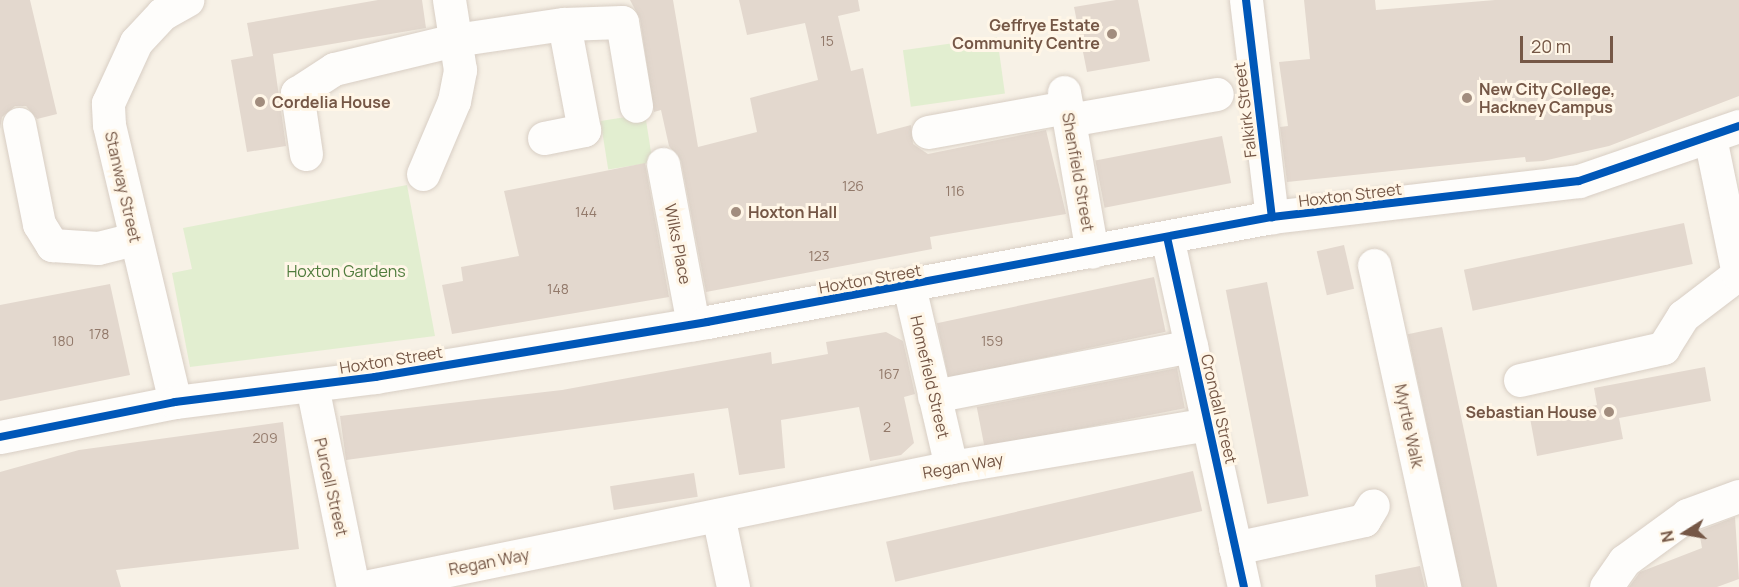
<!DOCTYPE html>
<html>
<head>
<meta charset="utf-8">
<style>
  body { margin:0 }
  #map { position:relative; width:1739px; height:587px; overflow:hidden; background:#f7f1e6; font-family:Manrope,sans-serif }
  div>[style] { position:absolute }
  .green>* { inset:0; background:#e2eed0; transform-origin:0 0 }
  .building>* { inset:0; background:#e3d8ce; transform-origin:0 0 }
  .roads { filter:drop-shadow(0 0 2px #d8cec4) drop-shadow(0 0 2px #d8cec4) }
  .minor>* { height:33px; margin:-16.5px; padding:0 16.5px; transform-origin:16.5px; border-radius:16.5px; background:#fefdfb }
  .cycleway>* { height:8px; margin:-4px; padding:0 4px; transform-origin:4px; border-radius:4px; background:#0057b8 }
  .dots>* { width:16px; height:16px; translate:-50% -50%; box-sizing:border-box; border:3px solid #fff6e7; border-radius:50% }
  span { translate:-50% -50%; white-space:nowrap; text-align:center; line-height:1.15; -webkit-text-stroke:6px #fff6e7; paint-order:stroke }
  .number-label { font-size:14px; color:#92796a }
  .number-label span { -webkit-text-stroke-width:0 }
  .poi-label { font-size:16px; color:#755746; font-weight:700 }
  .right { translate:-100% -50%; text-align:right }
  .left { translate:0 -50%; text-align:left }
  .street-label { font-size:16px; color:#755746 }
  .park-label { font-size:16px; color:#507c3d }
  .north { position:absolute; left:1655px; top:503px; width:60px; height:60px; -webkit-text-stroke:4px #fff6e7; paint-order:stroke; rotate:259deg; font-size:16px; font-weight:700; line-height:24px; text-align:center; color:#755746 }
  .north::after { content:''; display:block; margin:auto; width:21px; height:27px; background:#755746; clip-path:polygon(50% 0,100% 100%,50% 72%,0 100%) }
  .scale { position:absolute; left:1520px; top:36px; width:93px; height:27px; box-sizing:border-box; border:3px solid #755746; border-top:0; padding-left:8px; font-size:18px; line-height:21px; white-space:nowrap; color:#755746; -webkit-text-stroke:4px #fff6e7; paint-order:stroke }
</style>
</head>
<body>
<div id="map">
  <div class="green">
    <i style="left:997px;top:37px;width:57px;height:95px;rotate:82deg"></i>
    <i style="left:645px;top:114px;width:49px;height:45px;rotate:81deg"></i>
    <i style="clip-path:polygon(407px 185px,435px 336px,190px 367px,172px 273px,192px 269px,183px 228px)"></i>
  </div>
  <div class="building">
    <i style="clip-path:polygon(0 0,30px 0,57px 114px,37px 119px,26px 106px,15px 106px,2px 117px,0 129px)"></i>
    <i style="clip-path:polygon(378px 0,422px 0,426px 28px,273px 54px,286px 146px,247px 152px,231px 60px,253px 56px,247px 23px)"></i>
    <i style="clip-path:polygon(630px 0,673px 0,698px 147px,757px 132px,750px 98px,818px 80px,805px 23px,747px 35px,739px 0,858px 0,860px 11px,838px 16px,851px 71px,863px 68px,877px 134px,911px 125px,913px 144px,928px 154px,1046px 130px,1066px 214px,930px 237px,932px 249px,706px 292px,681px 161px,669px 146px,661px 110px,654px 112px,640px 19px)"></i>
    <i style="clip-path:polygon(1116px 0,1138px 0,1150px 61px,1087px 72px,1074px 7px)"></i>
    <i style="clip-path:polygon(1304px 0,1375px 0,1376px 10px,1495px 0,1739px 0,1739px 96px,1609px 146px,1543px 161px,1526px 162px,1525px 157px,1287px 182px,1280px 127px,1288px 126px,1279px 62px,1310px 59px)"></i>
    <i style="left:1222px;top:136px;width:48px;height:129px;rotate:79deg"></i>
    <i style="clip-path:polygon(645px 163px,669px 297px,452px 334px,442px 285px,463px 281px,461px 267px,519px 256px,504px 191px)"></i>
    <i style="left:1684px;top:223px;width:42px;height:225px;rotate:78deg"></i>
    <i style="left:1344px;top:245px;width:45px;height:28px;rotate:77deg"></i>
    <i style="left:1154px;top:277px;width:56px;height:222px;rotate:78deg"></i>
    <i style="left:1267px;top:282px;width:218px;height:42px;rotate:79deg"></i>
    <i style="clip-path:polygon(110px 284px,130px 375px,0 401px,0 305px)"></i>
    <i style="left:1442px;top:327px;width:266px;height:35px;rotate:78deg"></i>
    <i style="clip-path:polygon(886px 332px,903px 341px,915px 394px,904px 397px,914px 443px,901px 455px,870px 461px,859px 407px,781px 420px,785px 468px,739px 475px,728px 408px,346px 460px,340px 416px,562px 390px,771px 352px,772px 364px,828px 354px,826px 342px)"></i>
    <i style="clip-path:polygon(1705px 367px,1711px 401px,1619px 418px,1623px 439px,1537px 456px,1530px 418px,1597px 405px,1594px 388px)"></i>
    <i style="left:1177px;top:368px;width:41px;height:204px;rotate:79deg"></i>
    <i style="clip-path:polygon(283px 422px,299px 549px,116px 570px,121px 587px,0 587px,0 472px,79px 450px)"></i>
    <i style="left:1193px;top:471px;width:41px;height:315px;rotate:77deg"></i>
    <i style="left:694px;top:473px;width:24px;height:85px;rotate:81deg"></i>
    <i style="clip-path:polygon(1735px 517px,1739px 579px,1717px 587px,1629px 587px,1640px 572px,1702px 548px,1699px 531px)"></i>
    <i style="clip-path:polygon(1420px 566px,1425px 587px,1376px 587px,1375px 575px)"></i>
  </div>
  <div class="roads">
    <div class="minor">
      <i style="left:1246px;top:0;width:219px;rotate:83.2deg"></i>
      <i style="left:1064px;top:92px;width:162px;rotate:80.1deg"></i>
      <i style="left:1069px;top:120px;width:150px;rotate:-10deg"></i>
      <i style="left:19px;top:124px;width:102px;rotate:78.7deg"></i>
      <i style="left:39px;top:224px;width:25px;rotate:58deg"></i>
      <i style="left:52px;top:245px;width:46px;rotate:3.7deg"></i>
      <i style="left:98px;top:248px;width:38px;rotate:-14deg"></i>
      <i style="left:928px;top:132px;width:141px;rotate:-10.2deg"></i>
      <i style="left:544px;top:138px;width:41px;rotate:-11.3deg"></i>
      <i style="left:584px;top:130px;width:108px;rotate:-100.7deg"></i>
      <i style="left:306px;top:154px;width:62px;rotate:-98.4deg"></i>
      <i style="left:297px;top:93px;width:44px;rotate:-33deg"></i>
      <i style="left:334px;top:69px;width:124px;rotate:-13.5deg"></i>
      <i style="left:455px;top:40px;width:110px;rotate:-8.4deg"></i>
      <i style="left:564px;top:24px;width:58px;rotate:-2deg"></i>
      <i style="left:622px;top:22px;width:85px;rotate:80.5deg"></i>
      <i style="left:663px;top:164px;width:163px;rotate:79.4deg"></i>
      <i style="left:423px;top:174px;width:79px;rotate:-67deg"></i>
      <i style="left:454px;top:101px;width:32px;rotate:-79deg"></i>
      <i style="left:460px;top:70px;width:71px;rotate:-98.9deg"></i>
      <i style="left:1167px;top:237px;width:358px;rotate:77.6deg"></i>
      <i style="left:1374px;top:265px;width:330px;rotate:77.7deg"></i>
      <i style="left:909px;top:286px;width:186px;rotate:76.9deg"></i>
      <i style="left:1520px;top:380px;width:147px;rotate:-12.6deg"></i>
      <i style="left:1663px;top:348px;width:38px;rotate:-58deg"></i>
      <i style="left:1683px;top:316px;width:69px;rotate:-37.4deg"></i>
      <i style="left:1738px;top:274px;width:139px;rotate:-101.6deg"></i>
      <i style="left:312px;top:386px;width:205px;rotate:78.5deg"></i>
      <i style="left:934px;top:396px;width:262px;rotate:-11deg"></i>
      <i style="left:175px;top:402px;width:285px;rotate:-103.4deg"></i>
      <i style="left:109px;top:125px;width:22px;rotate:-93deg"></i>
      <i style="left:108px;top:103px;width:67px;rotate:-65.3deg"></i>
      <i style="left:136px;top:42px;width:38px;rotate:-47deg"></i>
      <i style="left:162px;top:14px;width:29px;rotate:-29deg"></i>
      <i style="left:0;top:437px;width:178px;rotate:-11.3deg"></i>
      <i style="left:175px;top:402px;width:202px;rotate:-7.1deg"></i>
      <i style="left:375px;top:377px;width:337px;rotate:-9.4deg"></i>
      <i style="left:707px;top:322px;width:575px;rotate:-10.53deg"></i>
      <i style="left:1272px;top:217px;width:309px;rotate:-6.7deg"></i>
      <i style="left:1579px;top:181px;width:169px;rotate:-19deg"></i>
      <i style="left:718px;top:515px;width:74px;rotate:78.2deg"></i>
      <i style="left:1235px;top:548px;width:132px;rotate:-12.2deg"></i>
      <i style="left:1364px;top:520px;width:17px;rotate:-59deg"></i>
      <i style="left:365px;top:587px;width:598px;rotate:-11.57deg"></i>
      <i style="left:951px;top:467px;width:261px;rotate:-9.5deg"></i>
      <i style="left:1606px;top:587px;width:32px;rotate:-55deg"></i>
      <i style="left:1624px;top:561px;width:78px;rotate:-36.1deg"></i>
      <i style="left:1687px;top:515px;width:55px;rotate:-20.1deg"></i>
    </div>
  </div>
  <div class="cycleway">
    <i style="left:1246px;top:0;width:219px;rotate:83.2deg"></i>
    <i style="left:1167px;top:237px;width:358px;rotate:77.6deg"></i>
    <i style="left:0;top:437px;width:178px;rotate:-11.3deg"></i>
    <i style="left:175px;top:402px;width:202px;rotate:-7.1deg"></i>
    <i style="left:375px;top:377px;width:337px;rotate:-9.4deg"></i>
    <i style="left:707px;top:322px;width:575px;rotate:-10.53deg"></i>
    <i style="left:1272px;top:217px;width:309px;rotate:-6.7deg"></i>
    <i style="left:1579px;top:181px;width:169px;rotate:-19deg"></i>
  </div>
  <div class="dots">
    <i style="left:1112px;top:34px;background:#a28d7e"></i>
    <i style="left:1467px;top:98px;background:#a28d7e"></i>
    <i style="left:260px;top:102px;background:#a28d7e"></i>
    <i style="left:736px;top:212px;background:#a28d7e"></i>
    <i style="left:1609px;top:412px;background:#a28d7e"></i>
  </div>
  <div class="number-label">
    <span style="left:827px;top:41px">15</span>
    <span style="left:853px;top:186px">126</span>
    <span style="left:955px;top:191px">116</span>
    <span style="left:586px;top:212px">144</span>
    <span style="left:819px;top:256px">123</span>
    <span style="left:558px;top:289px">148</span>
    <span style="left:99px;top:334px">178</span>
    <span style="left:63px;top:341px">180</span>
    <span style="left:992px;top:341px">159</span>
    <span style="left:889px;top:374px">167</span>
    <span style="left:887px;top:427px">2</span>
    <span style="left:265px;top:438px">209</span>
  </div>
  <div class="poi-label">
    <span class="right" style="left:1100px;top:34px">Geffrye Estate<br>Community Centre</span>
    <span class="left" style="left:1479px;top:98px">New City College,<br>Hackney Campus</span>
    <span class="left" style="left:272px;top:102px">Cordelia House</span>
    <span class="left" style="left:748px;top:212px">Hoxton Hall</span>
    <span class="right" style="left:1597px;top:412px">Sebastian House</span>
  </div>
  <div class="street-label">
    <span style="left:1245px;top:110px;rotate:-97deg">Falkirk Street</span>
    <span style="left:1078px;top:172px;rotate:80deg">Shenfield Street</span>
    <span style="left:123px;top:187px;rotate:77deg">Stanway Street</span>
    <span style="left:1350px;top:195px;rotate:-7deg">Hoxton Street</span>
    <span style="left:678px;top:244px;rotate:79deg">Wilks Place</span>
    <span style="left:870px;top:279px;rotate:-10deg">Hoxton Street</span>
    <span style="left:391px;top:360px;rotate:-9deg">Hoxton Street</span>
    <span style="left:930px;top:377px;rotate:77deg">Homefield Street</span>
    <span style="left:1219px;top:409px;rotate:77deg">Crondall Street</span>
    <span style="left:1409px;top:426px;rotate:78deg">Myrtle Walk</span>
    <span style="left:963px;top:466px;rotate:-10deg">Regan Way</span>
    <span style="left:331px;top:487px;rotate:77deg">Purcell Street</span>
    <span style="left:489px;top:562px;rotate:-11deg">Regan Way</span>
  </div>
  <div class="park-label">
    <span style="left:346px;top:271px">Hoxton Gardens</span>
  </div>
  <div class="north">N</div>
  <div class="scale">20 m</div>
</div>
</body>
</html>
